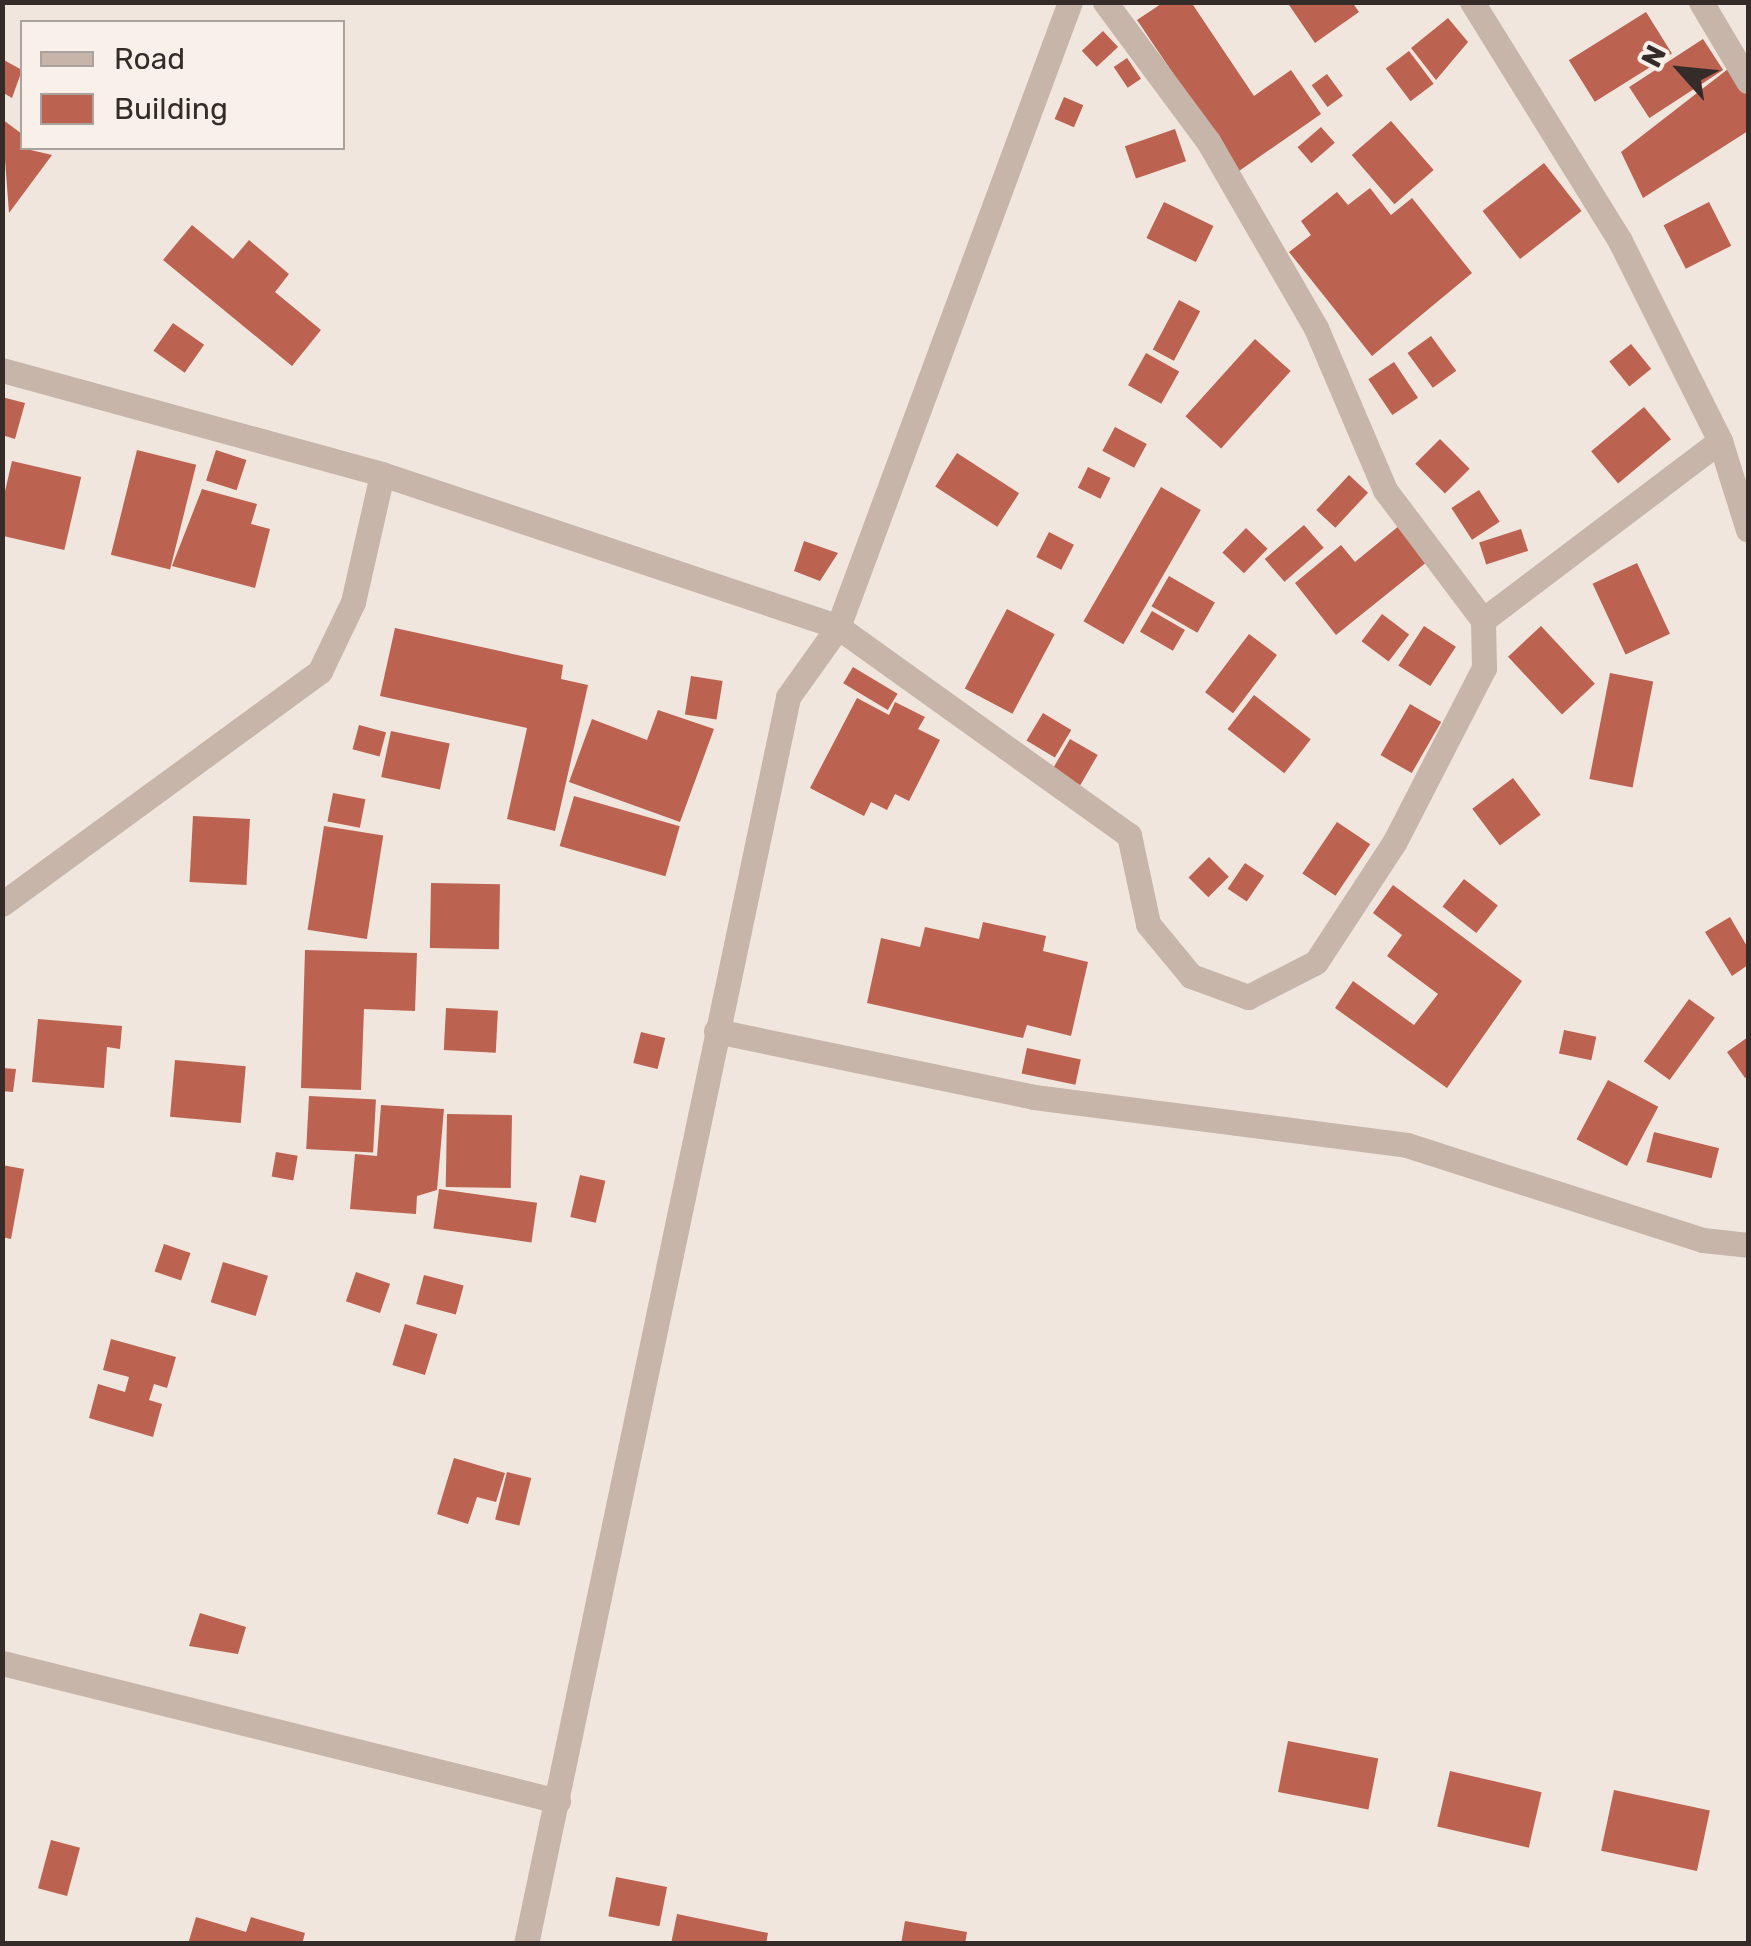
<!DOCTYPE html>
<html>
<head>
<meta charset="utf-8">
<style>
  body { margin:0 }
  #map { position:relative; width:1751px; height:1946px; overflow:hidden; background:#f0e6dd; font-family:Rubik,sans-serif }
  div>[style] { position:absolute }
  .building>* { inset:0; background:#bb6250; transform-origin:0 0 }
  .minor>* { height:25px; margin:-12.5px; padding:0 12.5px; transform-origin:12.5px; border-radius:12.5px; background:#c7b5aa }
  span { translate:-50% -50%; white-space:nowrap; text-align:center; line-height:1.15; -webkit-text-stroke:8px #f8f0e9; paint-order:stroke }
  .frame { position:absolute; inset:0; border:5px solid #352c29; pointer-events:none }
  .legend { position:absolute; left:20px; top:20px; width:325px; height:130px; box-sizing:border-box; background:#f8f0e9; border:2px solid #aaa29c; margin:0; padding:12px 18px; list-style:none; font-size:30px; color:#352c29 }
  .legend li { display:flex; align-items:center; gap:20px; height:50px }
  .legend b { width:50px; border:2px solid #aaa29c }
  .north { position:absolute; left:1631px; top:20px; width:100px; height:100px; -webkit-text-stroke:8px #f8f0e9; paint-order:stroke; rotate:297deg; font-size:28px; font-weight:700; line-height:40px; text-align:center; color:#352c29 }
  .north::after { content:''; display:block; margin:auto; width:35px; height:45px; background:#352c29; clip-path:polygon(50% 0,100% 100%,50% 72%,0 100%) }
</style>
</head>
<body>
<div id="map">
  <div class="building">
    <i style="clip-path:polygon(1164px 2px,1191px 2px,1254px 96px,1291px 70px,1321px 114px,1239px 171px,1137px 20px)"></i>
    <i style="clip-path:polygon(1287px 2px,1352px 2px,1359px 12px,1315px 43px)"></i>
    <i style="left:1646px;top:12px;width:49px;height:91px;rotate:58deg"></i>
    <i style="clip-path:polygon(1448px 18px,1468px 42px,1436px 80px,1411px 48px)"></i>
    <i style="left:1103px;top:31px;width:22px;height:29px;rotate:47deg"></i>
    <i style="left:1703px;top:39px;width:37px;height:88px;rotate:57deg"></i>
    <i style="left:1409px;top:51px;width:41px;height:29px;rotate:53deg"></i>
    <i style="left:1127px;top:58px;width:25px;height:16px;rotate:56deg"></i>
    <i style="clip-path:polygon(2px 59px,22px 70px,12px 98px,2px 92px)"></i>
    <i style="clip-path:polygon(1737px 62px,1748px 83px,1748px 131px,1643px 198px,1621px 152px)"></i>
    <i style="left:1327px;top:74px;width:27px;height:19px;rotate:54deg"></i>
    <i style="left:1064px;top:97px;width:21px;height:24px;rotate:23deg"></i>
    <i style="clip-path:polygon(2px 119px,22px 134px,22px 148px,52px 155px,9px 213px)"></i>
    <i style="left:1391px;top:121px;width:65px;height:52px;rotate:49deg"></i>
    <i style="left:1321px;top:127px;width:21px;height:31px;rotate:49deg"></i>
    <i style="left:1175px;top:129px;width:34px;height:53px;rotate:71deg"></i>
    <i style="left:1544px;top:163px;width:61px;height:78px;rotate:52deg"></i>
    <i style="clip-path:polygon(1370px 188px,1391px 215px,1412px 198px,1472px 273px,1372px 356px,1289px 252px,1311px 235px,1301px 221px,1337px 192px,1348px 205px)"></i>
    <i style="left:1164px;top:202px;width:55px;height:40px;rotate:26deg"></i>
    <i style="left:1709px;top:202px;width:49px;height:51px;rotate:63deg"></i>
    <i style="clip-path:polygon(192px 225px,233px 259px,249px 240px,289px 274px,275px 292px,321px 330px,292px 366px,163px 260px)"></i>
    <i style="left:1179px;top:300px;width:24px;height:56px;rotate:28deg"></i>
    <i style="left:173px;top:323px;width:38px;height:34px;rotate:35deg"></i>
    <i style="left:1431px;top:336px;width:43px;height:29px;rotate:54deg"></i>
    <i style="left:1255px;top:339px;width:48px;height:104px;rotate:42deg"></i>
    <i style="left:1631px;top:344px;width:32px;height:28px;rotate:51deg"></i>
    <i style="left:1146px;top:353px;width:38px;height:37px;rotate:29deg"></i>
    <i style="left:1394px;top:362px;width:43px;height:31px;rotate:56deg"></i>
    <i style="clip-path:polygon(2px 397px,25px 403px,15px 439px,2px 435px)"></i>
    <i style="left:1644px;top:407px;width:42px;height:69px;rotate:50deg"></i>
    <i style="left:1115px;top:427px;width:36px;height:27px;rotate:28deg"></i>
    <i style="left:1440px;top:439px;width:42px;height:35px;rotate:45deg"></i>
    <i style="left:137px;top:450px;width:61px;height:108px;rotate:14deg"></i>
    <i style="left:216px;top:450px;width:32px;height:32px;rotate:18deg"></i>
    <i style="left:957px;top:453px;width:74px;height:40px;rotate:33deg"></i>
    <i style="left:12px;top:461px;width:71px;height:75px;rotate:13deg"></i>
    <i style="left:1088px;top:467px;width:25px;height:23px;rotate:26deg"></i>
    <i style="left:1349px;top:475px;width:26px;height:48px;rotate:43deg"></i>
    <i style="left:1161px;top:487px;width:46px;height:155px;rotate:30deg"></i>
    <i style="clip-path:polygon(202px 489px,257px 504px,251px 524px,270px 529px,255px 588px,172px 566px)"></i>
    <i style="left:1479px;top:490px;width:38px;height:33px;rotate:57deg"></i>
    <i style="clip-path:polygon(1405px 521px,1433px 557px,1336px 635px,1295px 583px,1341px 545px,1355px 562px)"></i>
    <i style="left:1304px;top:525px;width:30px;height:52px;rotate:49deg"></i>
    <i style="left:1246px;top:528px;width:30px;height:34px;rotate:44deg"></i>
    <i style="left:1521px;top:529px;width:23px;height:44px;rotate:72deg"></i>
    <i style="left:1049px;top:532px;width:28px;height:28px;rotate:27deg"></i>
    <i style="clip-path:polygon(804px 541px,838px 553px,820px 581px,794px 571px)"></i>
    <i style="left:1637px;top:563px;width:78px;height:49px;rotate:65deg"></i>
    <i style="left:1169px;top:576px;width:53px;height:35px;rotate:30deg"></i>
    <i style="left:1007px;top:609px;width:54px;height:90px;rotate:28deg"></i>
    <i style="left:1152px;top:611px;width:38px;height:24px;rotate:30deg"></i>
    <i style="left:1382px;top:614px;width:34px;height:34px;rotate:37deg"></i>
    <i style="left:1424px;top:626px;width:38px;height:47px;rotate:33deg"></i>
    <i style="left:1541px;top:626px;width:79px;height:45px;rotate:47deg"></i>
    <i style="clip-path:polygon(395px 628px,563px 665px,561px 679px,588px 685px,555px 831px,507px 819px,527px 728px,380px 696px)"></i>
    <i style="left:1249px;top:634px;width:35px;height:73px;rotate:37deg"></i>
    <i style="left:853px;top:667px;width:52px;height:19px;rotate:31deg"></i>
    <i style="left:1610px;top:673px;width:44px;height:108px;rotate:11deg"></i>
    <i style="left:691px;top:676px;width:32px;height:39px;rotate:9deg"></i>
    <i style="left:1254px;top:695px;width:72px;height:43px;rotate:38deg"></i>
    <i style="clip-path:polygon(857px 698px,889px 715px,895px 702px,925px 717px,918px 729px,940px 740px,909px 801px,895px 794px,887px 810px,871px 802px,864px 816px,810px 788px)"></i>
    <i style="left:1410px;top:704px;width:36px;height:59px;rotate:30deg"></i>
    <i style="clip-path:polygon(658px 710px,714px 729px,680px 822px,569px 782px,592px 719px,647px 740px)"></i>
    <i style="left:1043px;top:713px;width:33px;height:32px;rotate:31deg"></i>
    <i style="left:359px;top:725px;width:28px;height:25px;rotate:15deg"></i>
    <i style="left:391px;top:731px;width:60px;height:47px;rotate:12deg"></i>
    <i style="left:1070px;top:739px;width:32px;height:35px;rotate:30deg"></i>
    <i style="left:1513px;top:778px;width:46px;height:51px;rotate:53deg"></i>
    <i style="left:333px;top:793px;width:33px;height:29px;rotate:11deg"></i>
    <i style="left:574px;top:796px;width:110px;height:52px;rotate:16deg"></i>
    <i style="left:193px;top:816px;width:57px;height:66px;rotate:3deg"></i>
    <i style="left:1337px;top:822px;width:40px;height:62px;rotate:34deg"></i>
    <i style="left:324px;top:826px;width:60px;height:105px;rotate:9deg"></i>
    <i style="left:1209px;top:857px;width:28px;height:29px;rotate:45deg"></i>
    <i style="left:1245px;top:863px;width:23px;height:31px;rotate:34deg"></i>
    <i style="left:1464px;top:879px;width:43px;height:35px;rotate:38deg"></i>
    <i style="left:431px;top:883px;width:69px;height:65px;rotate:1deg"></i>
    <i style="clip-path:polygon(1393px 885px,1522px 981px,1447px 1088px,1335px 1008px,1353px 981px,1414px 1025px,1438px 994px,1387px 956px,1402px 935px,1373px 913px)"></i>
    <i style="clip-path:polygon(1730px 917px,1748px 948px,1748px 965px,1732px 976px,1705px 932px)"></i>
    <i style="clip-path:polygon(983px 922px,1046px 936px,1043px 951px,1088px 962px,1071px 1036px,1027px 1025px,1023px 1038px,867px 1003px,881px 938px,920px 947px,925px 927px,979px 939px)"></i>
    <i style="clip-path:polygon(305px 950px,417px 953px,415px 1011px,364px 1009px,361px 1090px,301px 1088px)"></i>
    <i style="left:1689px;top:999px;width:32px;height:77px;rotate:36deg"></i>
    <i style="left:446px;top:1008px;width:52px;height:42px;rotate:3deg"></i>
    <i style="clip-path:polygon(38px 1019px,122px 1026px,120px 1049px,107px 1047px,104px 1088px,32px 1082px)"></i>
    <i style="left:1564px;top:1030px;width:33px;height:24px;rotate:12deg"></i>
    <i style="left:641px;top:1032px;width:25px;height:32px;rotate:14deg"></i>
    <i style="clip-path:polygon(1748px 1037px,1748px 1076px,1745px 1078px,1727px 1052px)"></i>
    <i style="left:1027px;top:1048px;width:55px;height:26px;rotate:12deg"></i>
    <i style="left:175px;top:1060px;width:71px;height:57px;rotate:5deg"></i>
    <i style="clip-path:polygon(2px 1068px,16px 1069px,13px 1092px,2px 1091px)"></i>
    <i style="left:1608px;top:1080px;width:57px;height:67px;rotate:28deg"></i>
    <i style="left:309px;top:1096px;width:67px;height:53px;rotate:3deg"></i>
    <i style="clip-path:polygon(381px 1105px,444px 1109px,437px 1190px,417px 1196px,416px 1214px,350px 1209px,355px 1154px,377px 1156px)"></i>
    <i style="left:447px;top:1114px;width:65px;height:73px;rotate:1deg"></i>
    <i style="left:1654px;top:1132px;width:67px;height:31px;rotate:14deg"></i>
    <i style="left:276px;top:1152px;width:22px;height:25px;rotate:10deg"></i>
    <i style="clip-path:polygon(2px 1165px,24px 1169px,11px 1239px,2px 1237px)"></i>
    <i style="left:580px;top:1175px;width:26px;height:43px;rotate:13deg"></i>
    <i style="left:439px;top:1189px;width:99px;height:40px;rotate:8deg"></i>
    <i style="left:164px;top:1244px;width:28px;height:29px;rotate:19deg"></i>
    <i style="left:223px;top:1262px;width:47px;height:42px;rotate:17deg"></i>
    <i style="left:356px;top:1272px;width:36px;height:31px;rotate:19deg"></i>
    <i style="left:424px;top:1275px;width:41px;height:30px;rotate:15deg"></i>
    <i style="left:405px;top:1324px;width:34px;height:43px;rotate:17deg"></i>
    <i style="clip-path:polygon(111px 1339px,176px 1357px,167px 1388px,154px 1384px,149px 1400px,162px 1404px,153px 1437px,89px 1418px,98px 1384px,125px 1392px,129px 1377px,103px 1370px)"></i>
    <i style="clip-path:polygon(454px 1458px,505px 1473px,496px 1502px,477px 1497px,468px 1524px,437px 1514px)"></i>
    <i style="left:507px;top:1472px;width:25px;height:49px;rotate:14deg"></i>
    <i style="clip-path:polygon(200px 1613px,246px 1627px,238px 1654px,189px 1646px)"></i>
    <i style="left:1288px;top:1741px;width:92px;height:52px;rotate:11deg"></i>
    <i style="left:1450px;top:1771px;width:94px;height:57px;rotate:13deg"></i>
    <i style="left:1614px;top:1790px;width:98px;height:62px;rotate:12deg"></i>
    <i style="left:51px;top:1840px;width:30px;height:50px;rotate:15deg"></i>
    <i style="left:616px;top:1877px;width:52px;height:40px;rotate:11deg"></i>
    <i style="clip-path:polygon(677px 1914px,768px 1933px,766px 1944px,671px 1944px)"></i>
    <i style="clip-path:polygon(196px 1917px,246px 1932px,251px 1917px,305px 1933px,302px 1944px,188px 1944px)"></i>
    <i style="clip-path:polygon(905px 1921px,967px 1932px,965px 1944px,901px 1944px)"></i>
  </div>
  <div class="minor">
    <i style="left:1105px;top:2px;width:173px;rotate:53.5deg"></i>
    <i style="left:1208px;top:141px;width:216px;rotate:60deg"></i>
    <i style="left:1316px;top:328px;width:176px;rotate:66.9deg"></i>
    <i style="left:1385px;top:490px;width:163px;rotate:53deg"></i>
    <i style="left:1472px;top:2px;width:281px;rotate:58.2deg"></i>
    <i style="left:1620px;top:241px;width:224px;rotate:63.4deg"></i>
    <i style="left:1720px;top:441px;width:93px;rotate:72.5deg"></i>
    <i style="left:1701px;top:2px;width:92px;rotate:59.3deg"></i>
    <i style="left:2px;top:370px;width:394px;rotate:15.3deg"></i>
    <i style="left:382px;top:474px;width:481px;rotate:18.5deg"></i>
    <i style="left:838px;top:627px;width:358px;rotate:35.6deg"></i>
    <i style="left:1129px;top:835px;width:91px;rotate:77.9deg"></i>
    <i style="left:1148px;top:924px;width:67px;rotate:50.4deg"></i>
    <i style="left:1191px;top:976px;width:61px;rotate:20.2deg"></i>
    <i style="left:1248px;top:997px;width:76px;rotate:-27.2deg"></i>
    <i style="left:1316px;top:962px;width:142px;rotate:-56.8deg"></i>
    <i style="left:1394px;top:843px;width:197px;rotate:-62.8deg"></i>
    <i style="left:1484px;top:668px;width:48px;rotate:-91.2deg"></i>
    <i style="left:1483px;top:620px;width:297px;rotate:-37.1deg"></i>
    <i style="left:2px;top:904px;width:394px;rotate:-36.2deg"></i>
    <i style="left:320px;top:671px;width:76px;rotate:-64.4deg"></i>
    <i style="left:353px;top:602px;width:131px;rotate:-77.2deg"></i>
    <i style="left:716px;top:1031px;width:325px;rotate:11.7deg"></i>
    <i style="left:1034px;top:1097px;width:376px;rotate:7.3deg"></i>
    <i style="left:1407px;top:1145px;width:311px;rotate:17.8deg"></i>
    <i style="left:1703px;top:1240px;width:45px;rotate:6.3deg"></i>
    <i style="left:2px;top:1663px;width:573px;rotate:13.94deg"></i>
    <i style="left:526px;top:1944px;width:1274px;rotate:-78.13deg"></i>
    <i style="left:788px;top:697px;width:86px;rotate:-54.5deg"></i>
    <i style="left:838px;top:627px;width:667px;rotate:-69.64deg"></i>
  </div>
  <div class="frame"></div>
  <ul class="legend">
  <li><b style="height:12px;background:#c7b5aa"></b>Road</li>
  <li><b style="height:28px;background:#bb6250"></b>Building</li>
  </ul>
  <div class="north">N</div>
</div>
</body>
</html>
